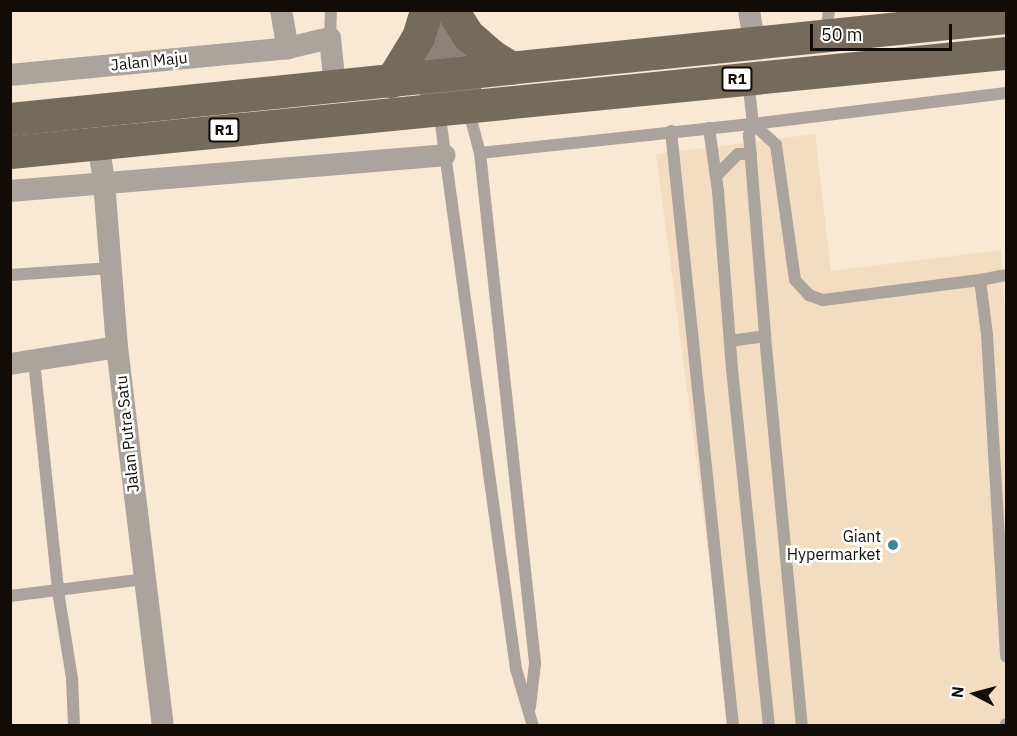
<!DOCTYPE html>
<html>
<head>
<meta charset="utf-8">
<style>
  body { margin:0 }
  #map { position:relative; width:1017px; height:736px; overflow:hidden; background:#f9e8d4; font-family:"IBM Plex Sans",sans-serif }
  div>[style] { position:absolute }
  .built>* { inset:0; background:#f3ddc2 }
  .lane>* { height:12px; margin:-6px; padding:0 6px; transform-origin:6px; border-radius:6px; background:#aba49c }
  .street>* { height:22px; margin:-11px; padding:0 11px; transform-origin:11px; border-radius:11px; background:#aba49c }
  .secondary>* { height:33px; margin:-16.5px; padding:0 16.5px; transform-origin:16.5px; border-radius:16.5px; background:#8c8275 }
  .primary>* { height:33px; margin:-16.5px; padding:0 16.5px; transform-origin:16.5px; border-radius:16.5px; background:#766a5a }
  .dots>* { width:16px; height:16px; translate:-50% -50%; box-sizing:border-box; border:3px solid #fff; border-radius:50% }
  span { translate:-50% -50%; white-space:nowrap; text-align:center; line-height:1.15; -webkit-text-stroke:5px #fff; paint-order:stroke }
  .shield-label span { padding:2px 4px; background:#fff; border:2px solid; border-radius:4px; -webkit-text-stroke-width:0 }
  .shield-label { font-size:15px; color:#110c05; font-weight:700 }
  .street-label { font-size:16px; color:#110c05 }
  .poi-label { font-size:16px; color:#110c05 }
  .right { translate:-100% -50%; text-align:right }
  .frame { position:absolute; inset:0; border:12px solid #110c05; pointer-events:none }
  .north { position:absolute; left:945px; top:664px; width:60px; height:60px; -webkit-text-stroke:4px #fff; paint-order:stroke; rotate:276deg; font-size:16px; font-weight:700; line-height:24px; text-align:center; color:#110c05 }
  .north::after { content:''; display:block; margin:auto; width:21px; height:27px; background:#110c05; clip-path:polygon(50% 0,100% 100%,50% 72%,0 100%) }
  .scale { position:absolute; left:810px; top:24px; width:142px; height:27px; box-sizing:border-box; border:3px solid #110c05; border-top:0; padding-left:8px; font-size:18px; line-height:21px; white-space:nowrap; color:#110c05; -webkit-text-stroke:4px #fff; paint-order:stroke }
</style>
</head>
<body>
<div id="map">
  <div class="built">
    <i style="clip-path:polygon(815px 134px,831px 271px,1001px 250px,1006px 333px,1006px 725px,731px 725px,656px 154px)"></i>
  </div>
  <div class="lane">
    <i style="left:826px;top:34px;width:24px;rotate:-83deg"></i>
    <i style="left:330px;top:38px;width:28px;rotate:-88deg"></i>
    <i style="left:748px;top:79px;width:45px;rotate:83.7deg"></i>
    <i style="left:753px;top:124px;width:31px;rotate:42deg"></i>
    <i style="left:776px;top:145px;width:136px;rotate:82deg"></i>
    <i style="left:795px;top:280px;width:21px;rotate:47deg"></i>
    <i style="left:809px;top:295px;width:15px;rotate:20deg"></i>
    <i style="left:823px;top:300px;width:158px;rotate:-7.3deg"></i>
    <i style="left:980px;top:280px;width:55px;rotate:82.7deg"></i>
    <i style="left:987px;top:335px;width:322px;rotate:86.6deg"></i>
    <i style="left:468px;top:108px;width:47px;rotate:75.1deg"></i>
    <i style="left:480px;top:153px;width:513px;rotate:83.84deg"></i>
    <i style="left:535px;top:663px;width:44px;rotate:96.5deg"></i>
    <i style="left:439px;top:110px;width:564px;rotate:82.16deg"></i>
    <i style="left:516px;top:669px;width:59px;rotate:73.4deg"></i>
    <i style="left:753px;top:124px;width:12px;rotate:110deg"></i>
    <i style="left:749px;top:135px;width:202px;rotate:85.4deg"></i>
    <i style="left:765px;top:336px;width:392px;rotate:84.6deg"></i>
    <i style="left:709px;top:128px;width:64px;rotate:81.9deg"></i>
    <i style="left:718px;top:191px;width:179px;rotate:85.5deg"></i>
    <i style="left:732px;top:369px;width:359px;rotate:84.1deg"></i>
    <i style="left:671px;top:131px;width:598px;rotate:84.05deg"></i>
    <i style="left:480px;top:153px;width:275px;rotate:-6.1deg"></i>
    <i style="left:753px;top:124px;width:255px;rotate:-7deg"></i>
    <i style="left:716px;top:176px;width:31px;rotate:-45deg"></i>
    <i style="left:738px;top:154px;width:13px"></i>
    <i style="left:10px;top:275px;width:101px;rotate:-4deg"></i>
    <i style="left:980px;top:280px;width:26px;rotate:-11deg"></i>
    <i style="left:730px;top:341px;width:35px;rotate:-8deg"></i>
    <i style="left:34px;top:361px;width:231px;rotate:84deg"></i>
    <i style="left:58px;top:591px;width:88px;rotate:80.9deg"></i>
    <i style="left:72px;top:678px;width:48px;rotate:87.6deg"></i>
    <i style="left:10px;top:596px;width:135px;rotate:-7.2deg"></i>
    <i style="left:1006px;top:726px;width:2px;rotate:-90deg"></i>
  </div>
  <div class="street">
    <i style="left:281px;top:10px;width:39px;rotate:80deg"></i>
    <i style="left:749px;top:10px;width:33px;rotate:81deg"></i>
    <i style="left:10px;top:75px;width:279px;rotate:-5.5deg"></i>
    <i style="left:288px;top:48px;width:43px;rotate:-13.4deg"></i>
    <i style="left:330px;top:38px;width:49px;rotate:84.2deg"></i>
    <i style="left:98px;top:143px;width:39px;rotate:81deg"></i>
    <i style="left:104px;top:182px;width:166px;rotate:85.5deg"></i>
    <i style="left:117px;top:347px;width:382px;rotate:83.1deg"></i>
    <i style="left:10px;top:191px;width:436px;rotate:-4.7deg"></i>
    <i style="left:10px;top:364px;width:108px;rotate:-9deg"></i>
  </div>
  <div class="secondary">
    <i style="left:429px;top:10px;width:67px;rotate:86.6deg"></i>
    <i style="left:433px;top:77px;width:27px;rotate:80deg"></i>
    <i style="left:453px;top:10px;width:92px;rotate:81.9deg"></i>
  </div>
  <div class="primary">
    <i style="left:454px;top:13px;width:26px;rotate:58deg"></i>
    <i style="left:468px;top:35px;width:32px;rotate:41deg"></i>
    <i style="left:492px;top:56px;width:23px;rotate:31deg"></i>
    <i style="left:391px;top:81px;width:52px;rotate:-58.5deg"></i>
    <i style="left:418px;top:37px;width:28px;rotate:-73deg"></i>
    <i style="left:10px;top:119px;width:1001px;rotate:-5.85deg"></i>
    <i style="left:10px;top:152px;width:1001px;rotate:-5.68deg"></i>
  </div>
  <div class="dots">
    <i style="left:893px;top:545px;background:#418494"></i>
  </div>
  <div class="shield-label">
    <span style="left:737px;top:79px">R1</span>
    <span style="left:224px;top:130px">R1</span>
  </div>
  <div class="street-label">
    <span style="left:149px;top:61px;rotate:-6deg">Jalan Maju</span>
    <span style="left:127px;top:434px;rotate:-96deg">Jalan Putra Satu</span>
  </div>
  <div class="poi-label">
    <span class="right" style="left:881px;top:545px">Giant<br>Hypermarket</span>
  </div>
  <div class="frame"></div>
  <div class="north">N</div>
  <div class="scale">50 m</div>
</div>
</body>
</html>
